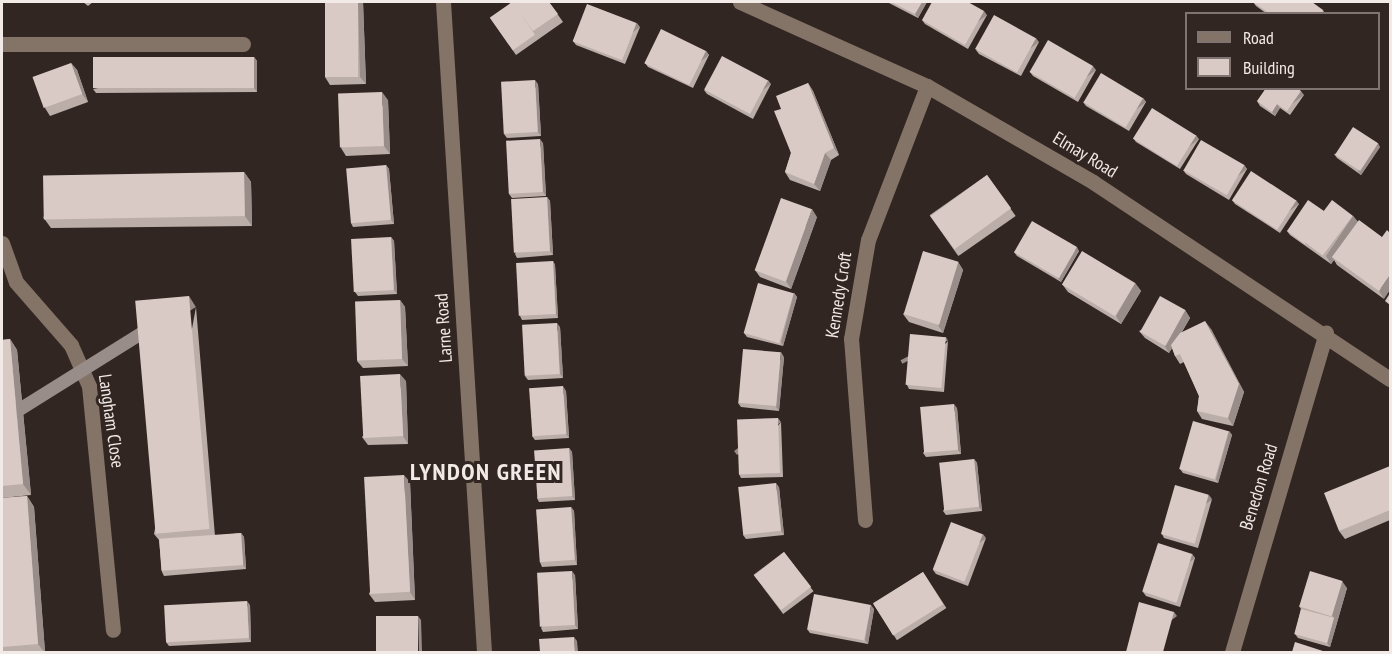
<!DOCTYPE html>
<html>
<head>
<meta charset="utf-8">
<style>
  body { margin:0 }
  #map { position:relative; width:1392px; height:654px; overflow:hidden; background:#322622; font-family:"PT Sans Narrow",sans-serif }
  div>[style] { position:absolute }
  .minor>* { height:15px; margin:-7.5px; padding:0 7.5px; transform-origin:7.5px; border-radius:7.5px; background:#847367 }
  .wall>* { inset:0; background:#bbaea9; transform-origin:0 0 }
  .shaded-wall>* { inset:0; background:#998d8a; transform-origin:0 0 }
  .building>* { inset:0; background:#dacac5; transform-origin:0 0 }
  span { translate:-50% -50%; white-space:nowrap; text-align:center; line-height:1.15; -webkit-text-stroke:6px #322622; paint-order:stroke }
  .street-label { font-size:18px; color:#f2eae7 }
  .district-label { font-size:24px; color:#f2eae7; font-weight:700; letter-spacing:1.5px }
  .frame { position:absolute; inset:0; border:3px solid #f2eae7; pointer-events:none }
  .legend { position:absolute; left:1185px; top:12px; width:195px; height:78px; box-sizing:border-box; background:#322622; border:2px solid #7f7471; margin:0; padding:8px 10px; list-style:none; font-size:18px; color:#f2eae7 }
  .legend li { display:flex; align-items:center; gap:12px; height:30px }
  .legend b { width:30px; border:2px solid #7f7471 }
</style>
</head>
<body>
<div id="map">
  <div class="minor">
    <i style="left:443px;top:2px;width:651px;rotate:86.39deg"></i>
    <i style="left:740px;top:2px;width:205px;rotate:24.2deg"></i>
    <i style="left:927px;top:86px;width:192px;rotate:30deg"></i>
    <i style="left:1093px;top:182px;width:356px;rotate:33.6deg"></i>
    <i style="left:2px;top:44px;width:241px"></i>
    <i style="left:2px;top:243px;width:41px;rotate:70.3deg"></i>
    <i style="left:16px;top:282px;width:84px;rotate:48.9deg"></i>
    <i style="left:71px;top:345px;width:45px;rotate:66.3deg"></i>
    <i style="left:89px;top:386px;width:245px;rotate:84.4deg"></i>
    <i style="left:865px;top:520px;width:182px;rotate:-94.4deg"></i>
    <i style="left:851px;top:339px;width:100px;rotate:-80.3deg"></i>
    <i style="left:868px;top:240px;width:165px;rotate:-69deg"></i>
    <i style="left:1232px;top:652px;width:333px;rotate:-73.6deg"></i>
  </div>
  <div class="wall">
    <i style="clip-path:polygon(83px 2px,93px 2px,88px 6px)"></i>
    <i style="clip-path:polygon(325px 2px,363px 2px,366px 84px,330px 85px,325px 77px)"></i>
    <i style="clip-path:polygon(549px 2px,563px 22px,516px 55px,490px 18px)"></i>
    <i style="clip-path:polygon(887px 2px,927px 2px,918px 18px)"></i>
    <i style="clip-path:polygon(1253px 2px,1323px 10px,1325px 14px,1267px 14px,1256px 6px)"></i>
    <i style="clip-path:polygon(987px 15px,968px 49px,925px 24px,922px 20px)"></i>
    <i style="clip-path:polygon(640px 27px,625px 64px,576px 45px,573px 41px)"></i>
    <i style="clip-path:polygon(1039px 42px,1021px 76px,979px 54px,976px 50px)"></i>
    <i style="clip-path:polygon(706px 51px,709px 55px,693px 88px,648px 67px,645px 63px)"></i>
    <i style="clip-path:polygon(254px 57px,257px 61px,257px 92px,96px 93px,93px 89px)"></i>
    <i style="clip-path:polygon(71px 63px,77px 70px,88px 102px,50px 116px,45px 108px)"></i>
    <i style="clip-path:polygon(1096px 70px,1078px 102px,1033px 76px,1030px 72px)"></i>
    <i style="clip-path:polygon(808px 83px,813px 91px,839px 155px,831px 160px,820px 191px,790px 180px,785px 172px,791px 153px,781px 109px)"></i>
    <i style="clip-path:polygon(538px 84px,541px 136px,507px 138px,504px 134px)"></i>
    <i style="clip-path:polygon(771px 84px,753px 119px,707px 94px,704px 90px)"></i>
    <i style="clip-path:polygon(1304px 95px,1290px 115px,1280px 108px,1275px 116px,1260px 106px,1257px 101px)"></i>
    <i style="clip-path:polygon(1143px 98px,1146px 102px,1129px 131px,1086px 106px,1083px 102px)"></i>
    <i style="clip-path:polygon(388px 100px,390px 154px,346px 156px,341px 148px)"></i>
    <i style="clip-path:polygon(1133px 138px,1199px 139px,1180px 169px,1136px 142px)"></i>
    <i style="clip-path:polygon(543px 143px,546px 196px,512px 198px,509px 194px)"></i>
    <i style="clip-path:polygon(1380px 147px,1361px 175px,1337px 158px,1334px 154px)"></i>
    <i style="clip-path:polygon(386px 165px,389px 169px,394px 224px,353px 227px,351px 223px)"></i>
    <i style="clip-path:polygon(1244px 165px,1247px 169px,1229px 200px,1186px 174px,1183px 170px)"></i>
    <i style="clip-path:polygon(244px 172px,251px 182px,252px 226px,51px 228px,43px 217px)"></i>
    <i style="left:987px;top:175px;width:50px;height:70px;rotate:55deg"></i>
    <i style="clip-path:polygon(547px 197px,550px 201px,553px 255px,517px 258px,515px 254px)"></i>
    <i style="clip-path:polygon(1232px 200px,1299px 204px,1280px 233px,1235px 204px)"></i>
    <i style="clip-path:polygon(1324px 211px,1353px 216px,1358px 222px,1384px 299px,1337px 265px,1334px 260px,1331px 264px,1290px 235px,1287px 231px)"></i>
    <i style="clip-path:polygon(817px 217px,791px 289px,760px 277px,755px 270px)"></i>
    <i style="clip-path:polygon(391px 237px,394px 241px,397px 294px,358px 296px,355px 292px)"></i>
    <i style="clip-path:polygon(1079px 251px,1061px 282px,1017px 256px,1014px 252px)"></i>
    <i style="clip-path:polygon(553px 261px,555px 265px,558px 318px,522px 320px,520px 316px)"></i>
    <i style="clip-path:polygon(958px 262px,963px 270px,943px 333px,909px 322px,903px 314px)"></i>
    <i style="clip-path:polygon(1135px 283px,1141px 291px,1121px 324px,1068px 292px,1062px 284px)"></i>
    <i style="clip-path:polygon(794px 293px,797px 297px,783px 346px,747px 337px,744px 333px)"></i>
    <i style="clip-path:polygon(400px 300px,405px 307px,408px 366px,363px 368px,357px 361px)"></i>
    <i style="clip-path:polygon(196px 307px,215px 536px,241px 533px,244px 537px,246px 569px,164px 576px,162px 572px,159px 540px,154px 534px)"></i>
    <i style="clip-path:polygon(1185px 310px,1190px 318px,1182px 332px,1211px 329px,1244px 392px,1233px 426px,1202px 419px,1197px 411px,1199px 396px,1184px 362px,1180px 364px,1175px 356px,1172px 348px,1169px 353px,1145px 338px,1139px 331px)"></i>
    <i style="clip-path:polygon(560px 327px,563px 378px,528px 380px,525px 376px)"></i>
    <i style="clip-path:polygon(10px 339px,17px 350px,31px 495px,2px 498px,2px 340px)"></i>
    <i style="clip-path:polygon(948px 341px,944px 392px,909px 389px,907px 385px)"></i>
    <i style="clip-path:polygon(784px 357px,779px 411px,741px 407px,738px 403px)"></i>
    <i style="clip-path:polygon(406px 381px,408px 444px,368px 445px,362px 437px)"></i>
    <i style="clip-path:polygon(566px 391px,569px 438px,535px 440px,532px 436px)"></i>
    <i style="clip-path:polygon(957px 408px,961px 454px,926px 457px,923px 453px)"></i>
    <i style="clip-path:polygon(781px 422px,783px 477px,741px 478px,739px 474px)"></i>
    <i style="clip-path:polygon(1229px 431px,1232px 435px,1218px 483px,1183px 473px,1180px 469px)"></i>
    <i style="clip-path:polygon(569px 448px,572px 452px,575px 500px,539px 502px,537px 498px)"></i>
    <i style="clip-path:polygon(974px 459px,977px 463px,982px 511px,946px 515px,943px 511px)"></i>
    <i style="clip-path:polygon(1390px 466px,1390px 520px,1345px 539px,1339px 531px)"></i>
    <i style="clip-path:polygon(410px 482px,415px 600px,375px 602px,369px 594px)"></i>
    <i style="clip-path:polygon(779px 487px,784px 535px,746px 539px,743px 535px)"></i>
    <i style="clip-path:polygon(27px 496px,34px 507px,45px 652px,2px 652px,2px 498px)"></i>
    <i style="clip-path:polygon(1212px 499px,1198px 548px,1164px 538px,1162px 534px)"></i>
    <i style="clip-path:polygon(571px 507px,574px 511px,577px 565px,542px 567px,540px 562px)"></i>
    <i style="clip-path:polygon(986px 538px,968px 586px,936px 574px,933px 570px)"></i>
    <i style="left:784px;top:552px;width:49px;height:38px;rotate:53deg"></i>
    <i style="clip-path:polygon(1192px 554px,1195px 558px,1180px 607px,1146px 596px,1143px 592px)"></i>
    <i style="left:923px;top:572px;width:43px;height:59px;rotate:57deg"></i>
    <i style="clip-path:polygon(575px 575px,578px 629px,543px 632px,541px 628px)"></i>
    <i style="clip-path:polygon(1347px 588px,1330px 647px,1298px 638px,1295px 634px,1301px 609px,1299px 606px)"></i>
    <i style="clip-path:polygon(250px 605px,251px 642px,169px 646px,166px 642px)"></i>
    <i style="clip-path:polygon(874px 609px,868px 644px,810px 633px,807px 629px)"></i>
  </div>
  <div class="shaded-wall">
    <i style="clip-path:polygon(358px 2px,363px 2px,366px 84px,360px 77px)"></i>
    <i style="clip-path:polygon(922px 2px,927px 2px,918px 18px,915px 14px)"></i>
    <i style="left:984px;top:11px;width:5px;height:39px;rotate:53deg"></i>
    <i style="left:637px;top:23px;width:5px;height:40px;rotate:53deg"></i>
    <i style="left:1036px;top:38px;width:5px;height:38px;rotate:53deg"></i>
    <i style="left:706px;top:51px;width:5px;height:37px;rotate:53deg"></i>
    <i style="clip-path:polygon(254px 57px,257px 61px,257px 92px,254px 88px)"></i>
    <i style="clip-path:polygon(71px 63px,77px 70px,88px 102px,82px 94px)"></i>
    <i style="left:1093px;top:66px;width:5px;height:37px;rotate:53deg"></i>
    <i style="clip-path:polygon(535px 80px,538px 84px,541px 136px,538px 132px)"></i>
    <i style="left:768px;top:80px;width:5px;height:39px;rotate:53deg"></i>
    <i style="clip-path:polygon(808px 83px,813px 91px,839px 155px,834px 148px)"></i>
    <i style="left:1301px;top:91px;width:5px;height:24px;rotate:53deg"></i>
    <i style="clip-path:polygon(382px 92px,388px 100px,390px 154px,384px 146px)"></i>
    <i style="left:1143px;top:98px;width:5px;height:34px;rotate:53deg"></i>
    <i style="clip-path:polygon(1277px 104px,1280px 108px,1275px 116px,1272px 112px)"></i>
    <i style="left:1196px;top:135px;width:5px;height:36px;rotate:53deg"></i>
    <i style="clip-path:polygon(540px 139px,543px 143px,546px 196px,543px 192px)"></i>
    <i style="clip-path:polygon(1378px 143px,1380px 147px,1361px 175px,1358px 171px)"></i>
    <i style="clip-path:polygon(825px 153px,831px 160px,820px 191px,814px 184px)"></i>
    <i style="clip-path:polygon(386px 165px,389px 169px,394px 224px,391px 220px)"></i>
    <i style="left:1244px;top:165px;width:5px;height:36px;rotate:53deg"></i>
    <i style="clip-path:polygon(244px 172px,251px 182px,252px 226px,245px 216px)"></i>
    <i style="clip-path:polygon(547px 197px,550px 201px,553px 255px,550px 251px)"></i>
    <i style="left:1296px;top:200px;width:5px;height:35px;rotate:53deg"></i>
    <i style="clip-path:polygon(812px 209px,817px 217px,791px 289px,786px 281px)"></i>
    <i style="clip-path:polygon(1353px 216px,1359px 223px,1332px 257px,1334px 260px,1331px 264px,1326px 256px)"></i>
    <i style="clip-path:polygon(391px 237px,394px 241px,397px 294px,394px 290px)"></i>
    <i style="clip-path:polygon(1077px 247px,1079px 251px,1061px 282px,1058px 278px)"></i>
    <i style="clip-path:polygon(553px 261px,555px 265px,558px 318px,556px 314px)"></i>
    <i style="clip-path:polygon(958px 262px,963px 270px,943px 333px,938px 325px)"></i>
    <i style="clip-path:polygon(1390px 275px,1390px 290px,1384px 299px,1379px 291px)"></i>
    <i style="clip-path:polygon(1135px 283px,1141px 291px,1121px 324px,1116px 316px)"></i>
    <i style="clip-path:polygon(794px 293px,797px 297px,783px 346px,781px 342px)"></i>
    <i style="left:189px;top:296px;width:13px;height:234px;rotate:58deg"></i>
    <i style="clip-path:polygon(400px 300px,405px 307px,408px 366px,402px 359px)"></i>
    <i style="clip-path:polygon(1185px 310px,1190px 318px,1169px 353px,1164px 345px)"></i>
    <i style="clip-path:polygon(1205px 321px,1211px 329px,1244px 392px,1233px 426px,1228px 418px)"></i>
    <i style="clip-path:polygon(557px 323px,560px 327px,563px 378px,560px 374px)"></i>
    <i style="left:946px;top:337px;width:4px;height:51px;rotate:63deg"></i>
    <i style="clip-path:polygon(10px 339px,17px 350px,31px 495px,23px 484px)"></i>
    <i style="clip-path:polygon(781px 352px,784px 357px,779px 411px,776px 407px)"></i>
    <i style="clip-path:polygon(400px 374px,406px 381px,408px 444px,403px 436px)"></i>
    <i style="clip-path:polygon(563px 386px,566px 391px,569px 438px,566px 434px)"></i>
    <i style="clip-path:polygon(954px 404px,957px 408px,961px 454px,958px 450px)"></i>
    <i style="left:778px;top:418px;width:5px;height:55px;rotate:53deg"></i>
    <i style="clip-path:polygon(1229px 431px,1232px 435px,1218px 483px,1216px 479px)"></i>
    <i style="clip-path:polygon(569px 448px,572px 452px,575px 500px,572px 496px)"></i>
    <i style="clip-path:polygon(974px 459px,977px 463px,982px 511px,979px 507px)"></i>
    <i style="clip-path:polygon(404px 475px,410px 482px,415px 600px,410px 592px)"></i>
    <i style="clip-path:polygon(776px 483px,779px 487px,784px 535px,781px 531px)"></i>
    <i style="left:1209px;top:495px;width:5px;height:51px;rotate:53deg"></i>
    <i style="clip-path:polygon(27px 496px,34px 507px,45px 652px,44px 652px,38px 644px)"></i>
    <i style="clip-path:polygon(571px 507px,574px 511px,577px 565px,575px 560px)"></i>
    <i style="clip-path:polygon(241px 533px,244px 537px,246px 569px,243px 565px)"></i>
    <i style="left:983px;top:534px;width:5px;height:51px;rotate:53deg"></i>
    <i style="left:1192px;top:554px;width:5px;height:51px;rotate:53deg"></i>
    <i style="clip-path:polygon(572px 571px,575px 575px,578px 629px,575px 625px)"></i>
    <i style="clip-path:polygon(1342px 581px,1347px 588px,1330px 647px,1327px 643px,1334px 618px,1332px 615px)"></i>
    <i style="clip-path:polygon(247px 601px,250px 605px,251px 642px,249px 638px)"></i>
    <i style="clip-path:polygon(871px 605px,874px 609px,868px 644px,865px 640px)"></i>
    <i style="left:1174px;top:612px;width:5px;height:41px;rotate:53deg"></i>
    <i style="clip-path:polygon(418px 616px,421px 620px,422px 652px,419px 652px)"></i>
    <i style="clip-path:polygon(574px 637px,577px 641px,578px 652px,575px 652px)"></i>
  </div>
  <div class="building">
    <i style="left:325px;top:2px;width:33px;height:75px"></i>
    <i style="clip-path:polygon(511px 2px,549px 2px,558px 14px,533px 31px)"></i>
    <i style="left:512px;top:2px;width:40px;height:27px;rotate:55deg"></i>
    <i style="clip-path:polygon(891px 2px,922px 2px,915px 14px)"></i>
    <i style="clip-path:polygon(932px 2px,968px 2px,984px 11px,965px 45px,922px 20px)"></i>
    <i style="clip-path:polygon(1253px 2px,1312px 2px,1323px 10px,1321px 14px,1270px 14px)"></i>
    <i style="left:587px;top:4px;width:53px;height:40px;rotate:21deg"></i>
    <i style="left:994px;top:15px;width:48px;height:39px;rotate:29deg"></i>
    <i style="left:661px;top:29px;width:50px;height:38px;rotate:26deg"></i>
    <i style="left:1048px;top:40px;width:52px;height:37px;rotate:30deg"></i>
    <i style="left:722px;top:56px;width:52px;height:38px;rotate:28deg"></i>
    <i style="left:254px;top:57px;width:31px;height:161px;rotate:90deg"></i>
    <i style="left:71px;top:63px;width:33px;height:41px;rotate:70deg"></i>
    <i style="left:1101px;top:73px;width:49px;height:34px;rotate:31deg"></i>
    <i style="left:535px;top:80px;width:52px;height:34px;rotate:87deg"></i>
    <i style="clip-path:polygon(808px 83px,834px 148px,825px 153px,814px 184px,785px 172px,791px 153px,774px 111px,781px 109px,776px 96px)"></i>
    <i style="clip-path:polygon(1266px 88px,1297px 88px,1301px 91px,1287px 111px,1277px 104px,1272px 112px,1257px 101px)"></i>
    <i style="left:382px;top:92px;width:54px;height:44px;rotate:88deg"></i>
    <i style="left:1152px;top:108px;width:52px;height:36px;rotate:32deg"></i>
    <i style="left:1353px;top:127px;width:30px;height:33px;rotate:33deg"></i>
    <i style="left:540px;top:139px;width:53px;height:34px;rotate:87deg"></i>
    <i style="left:1201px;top:140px;width:50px;height:35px;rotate:30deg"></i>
    <i style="left:386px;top:165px;width:55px;height:40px;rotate:85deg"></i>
    <i style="left:1251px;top:171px;width:54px;height:35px;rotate:33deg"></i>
    <i style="left:244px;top:172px;width:44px;height:201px;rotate:89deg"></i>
    <i style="left:987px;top:175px;width:41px;height:70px;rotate:54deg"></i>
    <i style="left:547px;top:197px;width:54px;height:36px;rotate:87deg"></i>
    <i style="left:781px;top:198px;width:33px;height:77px;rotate:20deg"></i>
    <i style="clip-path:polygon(1308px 200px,1324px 211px,1304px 241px,1306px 245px,1287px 231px)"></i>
    <i style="left:1332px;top:200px;width:26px;height:50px;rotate:37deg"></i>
    <i style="clip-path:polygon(1359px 220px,1382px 237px,1387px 230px,1390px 233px,1390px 275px,1379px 291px,1332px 257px)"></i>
    <i style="left:1032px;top:221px;width:52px;height:36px;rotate:30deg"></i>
    <i style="left:391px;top:237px;width:53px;height:40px;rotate:87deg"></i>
    <i style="left:923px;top:251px;width:37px;height:66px;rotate:17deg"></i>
    <i style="left:1082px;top:251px;width:62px;height:39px;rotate:31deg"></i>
    <i style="left:553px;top:261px;width:53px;height:37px;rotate:87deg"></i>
    <i style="left:758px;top:283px;width:37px;height:52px;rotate:16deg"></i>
    <i style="clip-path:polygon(1390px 293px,1390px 305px,1385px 301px)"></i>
    <i style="left:189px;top:296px;width:234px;height:54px;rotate:85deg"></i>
    <i style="left:1160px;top:296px;width:29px;height:41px;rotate:29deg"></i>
    <i style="left:400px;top:300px;width:59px;height:45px;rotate:88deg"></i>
    <i style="clip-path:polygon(1205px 321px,1239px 384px,1228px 418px,1197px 411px,1199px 396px,1180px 354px,1175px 356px,1171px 345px,1180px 333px)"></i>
    <i style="left:557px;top:323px;width:51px;height:35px;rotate:87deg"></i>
    <i style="left:910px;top:334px;width:36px;height:51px;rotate:5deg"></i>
    <i style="clip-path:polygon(10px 339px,23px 484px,2px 486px,2px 340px)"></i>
    <i style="left:743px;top:349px;width:38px;height:54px;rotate:5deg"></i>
    <i style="left:400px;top:374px;width:62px;height:40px;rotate:87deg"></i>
    <i style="left:563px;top:386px;width:48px;height:34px;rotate:86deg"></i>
    <i style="left:954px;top:404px;width:46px;height:34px;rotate:85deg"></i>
    <i style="left:778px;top:418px;width:55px;height:41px;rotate:88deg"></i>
    <i style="left:1193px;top:421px;width:37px;height:50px;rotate:16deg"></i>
    <i style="left:569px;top:448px;width:48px;height:35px;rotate:86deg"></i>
    <i style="left:974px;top:459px;width:48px;height:35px;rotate:84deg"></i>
    <i style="clip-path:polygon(1390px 466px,1390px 510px,1339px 531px,1324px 493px)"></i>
    <i style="left:404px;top:475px;width:117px;height:40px;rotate:87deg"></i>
    <i style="left:776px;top:483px;width:48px;height:38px;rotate:84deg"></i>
    <i style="left:1175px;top:485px;width:35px;height:51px;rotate:16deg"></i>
    <i style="clip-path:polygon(27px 496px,38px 644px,2px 647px,2px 498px)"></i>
    <i style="left:571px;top:507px;width:53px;height:35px;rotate:86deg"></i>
    <i style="left:951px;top:522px;width:34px;height:51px;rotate:21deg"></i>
    <i style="left:241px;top:533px;width:32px;height:82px;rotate:86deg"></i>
    <i style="left:1158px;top:543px;width:36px;height:51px;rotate:18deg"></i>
    <i style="left:784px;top:552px;width:44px;height:38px;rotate:52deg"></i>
    <i style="left:572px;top:571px;width:54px;height:35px;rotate:87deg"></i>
    <i style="left:1310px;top:571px;width:34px;height:37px;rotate:17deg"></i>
    <i style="left:923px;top:572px;width:38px;height:59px;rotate:58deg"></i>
    <i style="left:814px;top:594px;width:58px;height:36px;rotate:11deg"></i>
    <i style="left:247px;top:601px;width:37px;height:83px;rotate:87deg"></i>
    <i style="clip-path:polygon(1139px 602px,1174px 612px,1163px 652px,1126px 652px)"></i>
    <i style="left:1301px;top:609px;width:34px;height:26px;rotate:15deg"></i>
    <i style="left:376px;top:616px;width:42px;height:36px"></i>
    <i style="clip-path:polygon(574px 637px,575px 652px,540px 652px,539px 639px)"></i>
    <i style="clip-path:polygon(1295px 642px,1326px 652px,1292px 652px)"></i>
  </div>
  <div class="street-label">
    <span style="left:1085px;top:155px;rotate:31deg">Elmay Road</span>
    <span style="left:839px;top:295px;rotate:-81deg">Kennedy Croft</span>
    <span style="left:444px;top:328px;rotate:-94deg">Larne Road</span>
    <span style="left:111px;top:421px;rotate:82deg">Langham Close</span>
    <span style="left:1259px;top:487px;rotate:-73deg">Benedon Road</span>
  </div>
  <div class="district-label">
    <span style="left:486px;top:472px">LYNDON GREEN</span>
  </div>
  <div class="frame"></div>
  <ul class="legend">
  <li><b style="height:8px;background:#847367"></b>Road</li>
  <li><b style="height:16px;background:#dacac5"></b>Building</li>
  </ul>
</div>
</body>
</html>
